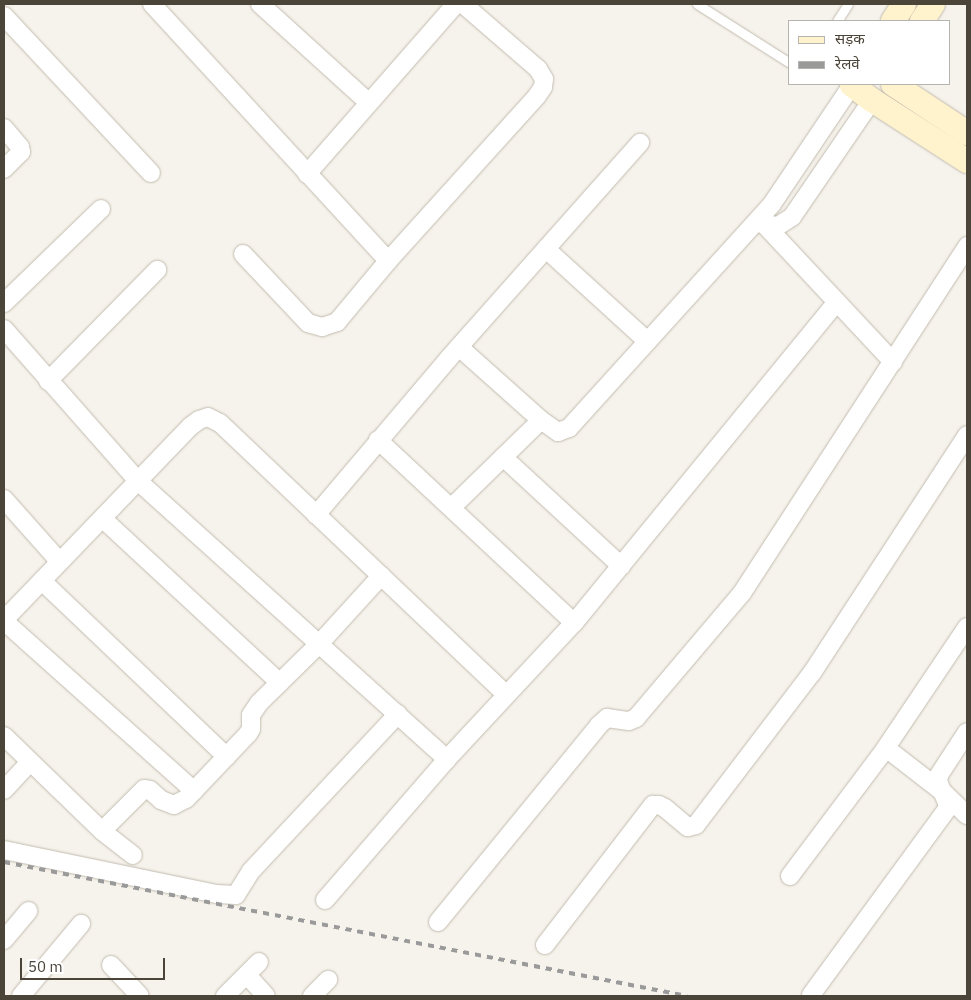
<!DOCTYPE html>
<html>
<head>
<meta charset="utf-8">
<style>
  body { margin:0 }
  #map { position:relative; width:971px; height:1000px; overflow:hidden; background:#f6f3ec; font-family:"IBM Plex Sans","Noto Sans Devanagari",sans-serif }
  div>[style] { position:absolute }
  .roads { filter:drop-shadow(0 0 1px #c2bbae) drop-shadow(0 0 1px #c2bbae) }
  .lane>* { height:9px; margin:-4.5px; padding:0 4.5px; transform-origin:4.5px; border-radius:4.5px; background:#fff }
  .street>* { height:18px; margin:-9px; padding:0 9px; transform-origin:9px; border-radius:9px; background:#fff }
  .secondary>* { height:24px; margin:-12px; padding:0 12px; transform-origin:12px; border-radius:12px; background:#fff3cd }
  .rail>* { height:4px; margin-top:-2px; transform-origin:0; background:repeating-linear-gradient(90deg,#9a9a9a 0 6px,transparent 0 12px) }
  span { translate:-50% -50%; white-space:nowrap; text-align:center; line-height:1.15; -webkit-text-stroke:4.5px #fff; paint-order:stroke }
  .frame { position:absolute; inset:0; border:5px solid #4b4439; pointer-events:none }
  .legend { position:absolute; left:788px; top:20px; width:162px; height:65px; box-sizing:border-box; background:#fff; border:1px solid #b7b4b0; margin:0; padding:6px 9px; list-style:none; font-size:15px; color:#4b4439 }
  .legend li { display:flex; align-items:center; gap:10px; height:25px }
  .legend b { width:25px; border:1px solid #b7b4b0 }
  .scale { position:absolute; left:20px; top:958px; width:145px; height:22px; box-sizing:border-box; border:2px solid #4b4439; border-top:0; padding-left:6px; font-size:15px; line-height:18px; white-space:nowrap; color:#4b4439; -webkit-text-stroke:4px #fff; paint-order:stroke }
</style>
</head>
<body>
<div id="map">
  <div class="roads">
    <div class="lane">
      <i style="left:697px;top:4px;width:110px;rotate:32.4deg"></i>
      <i style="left:837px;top:21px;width:20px;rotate:-57deg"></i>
    </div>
    <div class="street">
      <i style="left:152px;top:4px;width:349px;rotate:47.4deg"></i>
      <i style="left:260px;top:4px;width:146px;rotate:42.2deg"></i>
      <i style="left:4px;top:16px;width:215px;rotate:46.9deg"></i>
      <i style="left:4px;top:128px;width:25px;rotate:50deg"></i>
      <i style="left:20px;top:147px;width:5px;rotate:79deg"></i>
      <i style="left:21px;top:152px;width:24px;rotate:135deg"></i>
      <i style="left:307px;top:174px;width:226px;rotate:-48.8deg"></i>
      <i style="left:758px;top:223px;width:20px;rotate:9deg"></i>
      <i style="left:778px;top:226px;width:17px;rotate:-33deg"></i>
      <i style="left:792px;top:217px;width:142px;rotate:-55.6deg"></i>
      <i style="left:764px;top:224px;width:189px;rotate:46.9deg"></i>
      <i style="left:546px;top:249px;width:137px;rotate:42.3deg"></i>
      <i style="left:243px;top:254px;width:95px;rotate:46.7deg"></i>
      <i style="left:308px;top:323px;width:15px;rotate:16deg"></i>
      <i style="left:322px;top:327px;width:16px;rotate:-18deg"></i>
      <i style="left:337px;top:322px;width:80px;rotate:-50.1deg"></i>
      <i style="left:388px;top:261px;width:222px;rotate:-47.9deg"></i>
      <i style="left:537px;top:96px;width:11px;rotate:-56deg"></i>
      <i style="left:543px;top:87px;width:8px;rotate:-83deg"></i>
      <i style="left:544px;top:79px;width:12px;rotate:-121deg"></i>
      <i style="left:538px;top:69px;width:99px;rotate:-139.1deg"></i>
      <i style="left:4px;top:303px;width:135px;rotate:-44.1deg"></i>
      <i style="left:4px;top:329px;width:203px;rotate:48.6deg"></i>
      <i style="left:138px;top:481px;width:416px;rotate:42deg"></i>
      <i style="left:459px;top:347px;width:110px;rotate:41.7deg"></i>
      <i style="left:48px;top:381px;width:156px;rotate:-45.5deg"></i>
      <i style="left:378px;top:440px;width:268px;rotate:43deg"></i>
      <i style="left:503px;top:457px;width:161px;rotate:42.7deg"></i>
      <i style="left:4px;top:499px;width:84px;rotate:48.4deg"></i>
      <i style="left:452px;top:507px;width:124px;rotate:-44.3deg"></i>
      <i style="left:541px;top:420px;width:21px;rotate:35deg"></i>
      <i style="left:558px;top:432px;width:12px;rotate:-20deg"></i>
      <i style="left:569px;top:428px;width:302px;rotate:-47.8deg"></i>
      <i style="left:772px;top:204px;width:143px;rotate:-56.1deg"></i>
      <i style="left:316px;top:515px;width:206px;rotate:-49.7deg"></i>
      <i style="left:449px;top:358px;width:288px;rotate:-48.4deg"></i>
      <i style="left:103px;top:519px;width:241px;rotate:42.8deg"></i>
      <i style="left:42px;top:581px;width:255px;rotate:43.6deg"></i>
      <i style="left:4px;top:620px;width:269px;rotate:-46.1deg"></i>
      <i style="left:191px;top:426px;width:10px;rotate:-37deg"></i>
      <i style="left:199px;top:420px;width:9px;rotate:-18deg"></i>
      <i style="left:208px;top:417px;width:13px;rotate:27deg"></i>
      <i style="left:220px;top:423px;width:394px;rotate:43.5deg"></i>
      <i style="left:4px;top:621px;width:255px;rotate:41.8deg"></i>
      <i style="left:4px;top:736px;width:136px;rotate:44.1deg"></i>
      <i style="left:102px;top:831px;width:39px;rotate:38deg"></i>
      <i style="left:886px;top:748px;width:72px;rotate:37.7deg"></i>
      <i style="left:943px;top:792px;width:33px;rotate:44deg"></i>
      <i style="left:4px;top:790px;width:38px;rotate:-47deg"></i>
      <i style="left:102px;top:831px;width:59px;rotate:-45deg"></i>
      <i style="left:144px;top:789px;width:6px;rotate:9deg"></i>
      <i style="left:150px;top:790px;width:15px;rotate:42deg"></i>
      <i style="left:161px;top:800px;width:14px;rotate:21deg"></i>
      <i style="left:174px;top:805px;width:13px;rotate:-27deg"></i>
      <i style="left:186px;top:799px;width:90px;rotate:-46.4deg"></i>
      <i style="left:248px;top:734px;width:6px;rotate:-59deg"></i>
      <i style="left:251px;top:729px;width:14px;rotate:-90deg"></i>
      <i style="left:251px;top:715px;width:14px;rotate:-56deg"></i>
      <i style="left:259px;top:703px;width:86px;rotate:-44.5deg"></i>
      <i style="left:320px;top:643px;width:91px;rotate:-47.7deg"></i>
      <i style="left:4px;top:850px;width:217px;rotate:11.7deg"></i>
      <i style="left:217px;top:894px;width:19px;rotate:3deg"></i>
      <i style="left:236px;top:895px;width:28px;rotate:-58deg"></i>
      <i style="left:251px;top:871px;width:215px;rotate:-46.9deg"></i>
      <i style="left:790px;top:876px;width:151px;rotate:-53.1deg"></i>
      <i style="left:881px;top:755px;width:154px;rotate:-56.1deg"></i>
      <i style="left:325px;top:900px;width:186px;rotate:-49.1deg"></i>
      <i style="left:447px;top:759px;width:186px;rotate:-47deg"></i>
      <i style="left:574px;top:623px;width:415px;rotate:-50.7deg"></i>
      <i style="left:438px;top:922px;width:254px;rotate:-50.7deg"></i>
      <i style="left:599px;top:725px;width:11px;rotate:-41deg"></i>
      <i style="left:607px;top:718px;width:22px;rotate:8deg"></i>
      <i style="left:629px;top:721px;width:8px;rotate:-23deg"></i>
      <i style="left:636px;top:718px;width:164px;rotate:-49.7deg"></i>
      <i style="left:742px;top:593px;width:414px;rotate:-57deg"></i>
      <i style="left:4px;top:940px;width:38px;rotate:-50deg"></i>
      <i style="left:545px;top:945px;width:177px;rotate:-52.4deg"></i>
      <i style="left:653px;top:805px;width:6px"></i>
      <i style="left:659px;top:805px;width:7px;rotate:27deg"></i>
      <i style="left:665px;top:808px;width:30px;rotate:40deg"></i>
      <i style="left:688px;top:827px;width:8px;rotate:-14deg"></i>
      <i style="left:696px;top:825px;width:191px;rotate:-52.7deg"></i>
      <i style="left:812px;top:673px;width:284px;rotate:-56.9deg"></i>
      <i style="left:111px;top:965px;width:42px;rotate:46.9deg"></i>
      <i style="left:247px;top:975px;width:28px;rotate:48deg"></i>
      <i style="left:811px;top:995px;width:230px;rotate:-53.8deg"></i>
      <i style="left:947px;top:809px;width:4px;rotate:-76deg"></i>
      <i style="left:948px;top:805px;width:25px;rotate:-113deg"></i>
      <i style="left:938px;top:782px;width:7px;rotate:-82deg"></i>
      <i style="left:939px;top:775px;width:51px;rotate:-56.9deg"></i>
      <i style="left:21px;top:996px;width:94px;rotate:-50.2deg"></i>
      <i style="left:225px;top:996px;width:48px;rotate:-45deg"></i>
      <i style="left:312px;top:996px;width:23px;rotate:-45deg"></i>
    </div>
    <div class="secondary">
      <i style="left:893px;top:21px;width:20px;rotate:-57deg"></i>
      <i style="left:922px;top:21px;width:20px;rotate:-57deg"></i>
      <i style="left:853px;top:84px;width:1px;rotate:135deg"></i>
      <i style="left:852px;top:85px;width:25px;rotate:37deg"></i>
      <i style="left:872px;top:100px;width:113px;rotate:32.7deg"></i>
      <i style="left:893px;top:84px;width:89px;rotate:33.5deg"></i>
    </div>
  </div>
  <div class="rail">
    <i style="left:4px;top:862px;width:696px;rotate:11.1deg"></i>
  </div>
  <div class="frame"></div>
  <ul class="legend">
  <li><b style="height:6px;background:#fff3cd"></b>सड़क</li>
  <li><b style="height:6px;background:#9a9a9a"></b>रेलवे</li>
  </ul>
  <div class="scale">50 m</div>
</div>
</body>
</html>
